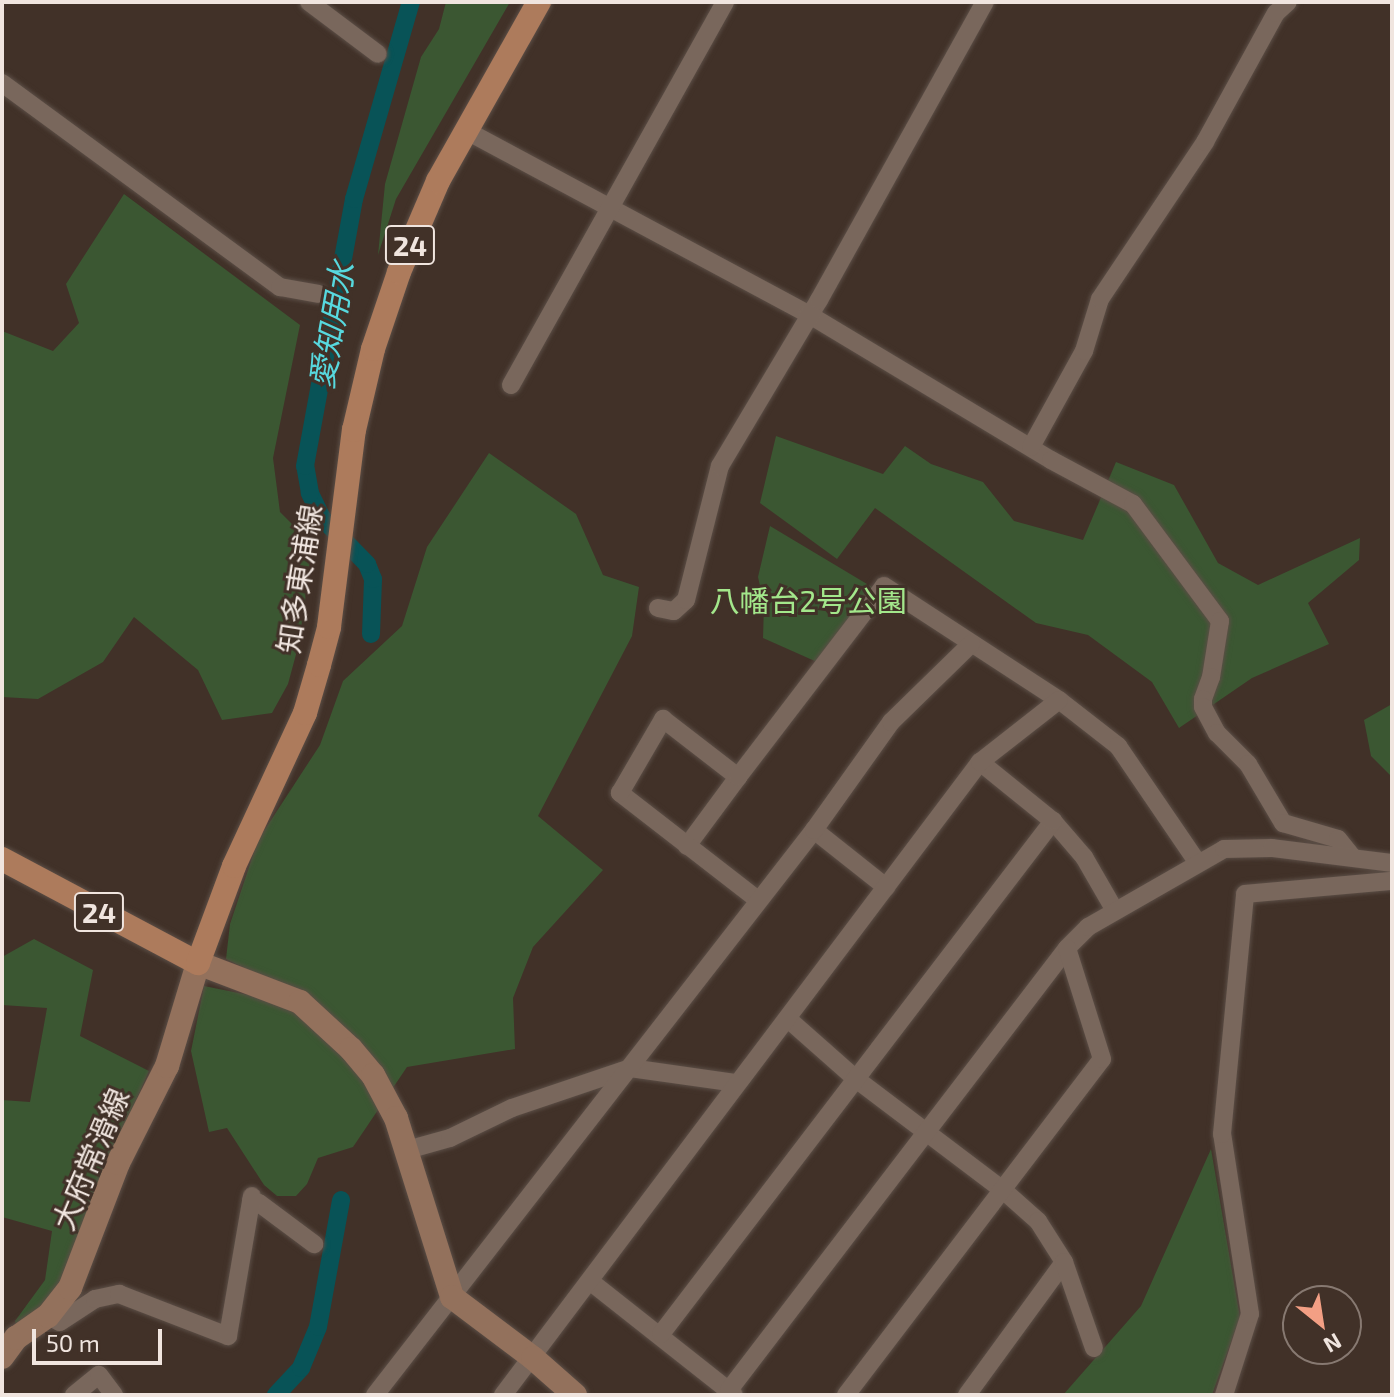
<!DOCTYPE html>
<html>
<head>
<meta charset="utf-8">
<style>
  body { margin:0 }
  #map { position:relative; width:1394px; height:1397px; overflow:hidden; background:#413128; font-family:"Exo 2","Noto Sans JP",sans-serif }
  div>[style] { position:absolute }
  .green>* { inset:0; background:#3b5732 }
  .canal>* { height:18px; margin:-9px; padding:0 9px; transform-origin:9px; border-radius:9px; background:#085357 }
  .roads { filter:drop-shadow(0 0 2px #5b4e46) drop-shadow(0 0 2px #5b4e46) }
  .street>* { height:18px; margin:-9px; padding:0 9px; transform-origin:9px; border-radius:9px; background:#79675c }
  .secondary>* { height:24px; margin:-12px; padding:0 12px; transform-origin:12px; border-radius:12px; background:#93715c }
  .primary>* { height:24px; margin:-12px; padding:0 12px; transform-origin:12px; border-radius:12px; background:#ad7b5c }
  span { translate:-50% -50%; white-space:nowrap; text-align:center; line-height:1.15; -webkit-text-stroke:6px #413128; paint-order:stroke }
  .shield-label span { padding:2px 6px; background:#413128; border:2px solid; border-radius:6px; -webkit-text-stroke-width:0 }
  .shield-label { font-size:28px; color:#f0e5df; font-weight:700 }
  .street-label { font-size:30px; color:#f0e5df }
  .park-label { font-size:30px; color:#a3e78b }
  .water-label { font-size:32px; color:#57d8de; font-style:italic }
  .frame { position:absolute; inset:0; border:4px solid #f0e5df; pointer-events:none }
  .north { position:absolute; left:1282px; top:1285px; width:80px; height:80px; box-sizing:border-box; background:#413128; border:2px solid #877971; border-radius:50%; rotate:150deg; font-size:22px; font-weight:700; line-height:32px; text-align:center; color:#f0e5df }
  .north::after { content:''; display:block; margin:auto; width:28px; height:36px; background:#f39f84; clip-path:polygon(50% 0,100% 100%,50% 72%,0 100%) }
  .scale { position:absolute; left:32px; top:1329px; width:130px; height:36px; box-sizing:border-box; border:4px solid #f0e5df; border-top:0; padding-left:10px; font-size:24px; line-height:28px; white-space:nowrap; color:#f0e5df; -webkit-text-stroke:6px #413128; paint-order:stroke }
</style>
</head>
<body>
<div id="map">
  <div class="green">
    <i style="clip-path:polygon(446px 2px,510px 2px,396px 199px,378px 255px,385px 184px,421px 57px,439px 29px)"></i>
    <i style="clip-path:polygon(124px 194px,300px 325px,273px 458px,280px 512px,312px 544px,301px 636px,288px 684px,272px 713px,222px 720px,198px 670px,134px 617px,103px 662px,38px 699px,2px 697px,2px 331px,53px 351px,79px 323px,66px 284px)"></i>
    <i style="clip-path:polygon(776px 436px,883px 474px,905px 446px,931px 464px,983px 482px,1014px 521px,1083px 540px,1116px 462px,1174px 485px,1218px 563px,1258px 585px,1360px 538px,1359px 560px,1308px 603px,1329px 644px,1252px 678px,1179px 728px,1152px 682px,1088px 635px,1036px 623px,875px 508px,837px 559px,760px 503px)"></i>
    <i style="clip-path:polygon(489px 453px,576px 514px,603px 575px,639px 587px,632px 636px,538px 816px,603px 870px,533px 947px,513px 998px,515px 1049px,407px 1067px,353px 1147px,318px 1158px,307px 1184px,296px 1196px,277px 1196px,264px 1185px,227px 1128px,209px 1132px,191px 1051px,204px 986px,259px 997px,263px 977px,226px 959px,230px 924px,258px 840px,320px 745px,343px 681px,402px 626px,427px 547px)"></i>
    <i style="clip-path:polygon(770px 526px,872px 587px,817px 662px,763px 638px,764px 604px,758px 577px)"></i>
    <i style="clip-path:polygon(1392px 704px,1392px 777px,1371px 756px,1364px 720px)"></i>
    <i style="clip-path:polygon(34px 939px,93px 970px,80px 1036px,149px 1071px,110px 1159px,66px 1286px,17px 1328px,15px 1321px,45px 1280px,52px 1231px,2px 1217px,2px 1100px,30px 1102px,47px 1008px,2px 1005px,2px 957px)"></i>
    <i style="clip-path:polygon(1211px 1149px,1240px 1317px,1212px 1395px,1063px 1395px,1141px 1306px)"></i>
  </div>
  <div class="canal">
    <i style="left:371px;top:634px;width:55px;rotate:-87.9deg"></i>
    <i style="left:373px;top:579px;width:16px;rotate:-112deg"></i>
    <i style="left:367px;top:564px;width:64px;rotate:-134.4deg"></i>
    <i style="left:322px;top:518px;width:28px;rotate:-116deg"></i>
    <i style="left:310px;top:493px;width:27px;rotate:-100deg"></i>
    <i style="left:305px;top:466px;width:271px;rotate:-79.6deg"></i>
    <i style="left:354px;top:199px;width:205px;rotate:-73.9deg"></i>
    <i style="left:276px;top:1395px;width:37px;rotate:-47deg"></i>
    <i style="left:301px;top:1368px;width:44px;rotate:-67.5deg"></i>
    <i style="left:318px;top:1327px;width:129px;rotate:-79.7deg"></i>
  </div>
  <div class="roads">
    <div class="street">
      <i style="left:309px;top:2px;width:86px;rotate:37deg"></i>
      <i style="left:2px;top:83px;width:345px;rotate:36.3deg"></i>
      <i style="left:280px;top:287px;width:39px;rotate:10deg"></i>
      <i style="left:465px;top:130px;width:389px;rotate:28.2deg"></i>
      <i style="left:808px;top:314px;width:283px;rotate:31deg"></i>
      <i style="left:1051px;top:460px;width:93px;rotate:28.2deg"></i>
      <i style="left:1133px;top:504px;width:146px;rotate:53.4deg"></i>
      <i style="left:1220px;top:621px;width:57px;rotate:99.1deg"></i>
      <i style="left:1211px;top:677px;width:23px;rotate:110deg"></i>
      <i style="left:1203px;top:699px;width:8px;rotate:90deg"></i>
      <i style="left:1203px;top:707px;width:30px;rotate:62deg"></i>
      <i style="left:1217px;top:733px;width:44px;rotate:45deg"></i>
      <i style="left:1248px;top:764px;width:69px;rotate:59.3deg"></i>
      <i style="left:1283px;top:823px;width:57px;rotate:16.2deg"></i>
      <i style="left:1338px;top:839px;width:22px;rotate:51deg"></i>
      <i style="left:511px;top:385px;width:439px;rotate:-60.8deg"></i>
      <i style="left:1031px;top:447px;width:110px;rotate:-61.1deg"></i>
      <i style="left:1084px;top:351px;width:54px;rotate:-72.9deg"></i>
      <i style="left:1100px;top:299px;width:189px;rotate:-56.2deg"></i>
      <i style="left:1205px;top:142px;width:147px;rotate:-61.2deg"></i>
      <i style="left:1276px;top:13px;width:16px;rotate:-43deg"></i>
      <i style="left:658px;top:608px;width:16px;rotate:11deg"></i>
      <i style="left:674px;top:611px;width:16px;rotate:-43deg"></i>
      <i style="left:686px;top:600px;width:138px;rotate:-75.8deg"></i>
      <i style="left:720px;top:466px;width:193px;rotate:-59.2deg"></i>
      <i style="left:819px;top:300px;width:341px;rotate:-60.9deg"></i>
      <i style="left:1053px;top:821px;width:48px;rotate:49.3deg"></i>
      <i style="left:1084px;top:857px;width:60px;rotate:60deg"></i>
      <i style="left:814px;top:830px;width:92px;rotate:38.4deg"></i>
      <i style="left:687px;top:846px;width:86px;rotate:-53.5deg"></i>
      <i style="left:758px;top:900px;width:175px;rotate:-142.2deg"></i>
      <i style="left:620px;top:793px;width:86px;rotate:-59.8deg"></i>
      <i style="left:663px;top:719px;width:95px;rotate:37.7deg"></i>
      <i style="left:738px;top:777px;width:240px;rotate:-52.6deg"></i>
      <i style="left:884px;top:586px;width:209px;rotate:33.1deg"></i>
      <i style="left:1059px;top:700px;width:75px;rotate:37.9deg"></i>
      <i style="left:1118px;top:746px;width:140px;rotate:55.7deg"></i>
      <i style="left:788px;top:1019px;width:91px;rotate:41.4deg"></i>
      <i style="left:856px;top:1079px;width:184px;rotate:37.1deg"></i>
      <i style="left:1003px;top:1190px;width:47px;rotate:41.5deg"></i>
      <i style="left:1038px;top:1221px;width:49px;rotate:57.6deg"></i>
      <i style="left:1064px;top:1262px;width:165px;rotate:126.1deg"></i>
      <i style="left:407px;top:1150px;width:45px;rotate:-15.6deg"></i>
      <i style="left:450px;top:1138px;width:69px;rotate:-25.8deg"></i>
      <i style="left:512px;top:1108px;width:125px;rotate:-18.7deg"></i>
      <i style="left:630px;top:1068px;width:106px;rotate:8.1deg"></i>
      <i style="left:251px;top:1201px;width:8px;rotate:14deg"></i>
      <i style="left:259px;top:1203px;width:69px;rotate:36.7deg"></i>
      <i style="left:1064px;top:1262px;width:91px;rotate:70.8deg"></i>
      <i style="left:591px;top:1282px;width:182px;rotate:38.3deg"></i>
      <i style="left:48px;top:1316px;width:13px;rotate:27deg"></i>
      <i style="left:60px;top:1322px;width:42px;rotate:-33.3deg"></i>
      <i style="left:95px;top:1299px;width:25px;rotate:-12deg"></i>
      <i style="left:119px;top:1294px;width:117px;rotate:21.1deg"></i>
      <i style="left:228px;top:1336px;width:142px;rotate:-80.3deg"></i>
      <i style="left:661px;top:1334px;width:646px;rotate:-52.62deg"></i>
      <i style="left:1053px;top:821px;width:94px;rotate:-141.1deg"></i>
      <i style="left:729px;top:1390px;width:556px;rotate:-52.59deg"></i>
      <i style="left:1067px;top:948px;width:30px;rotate:-45deg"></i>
      <i style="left:1088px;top:927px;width:157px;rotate:-29.8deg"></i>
      <i style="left:1224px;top:849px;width:48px;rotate:-1.2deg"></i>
      <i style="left:1272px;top:848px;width:121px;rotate:7.1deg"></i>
      <i style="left:74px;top:1395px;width:32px;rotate:-39deg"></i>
      <i style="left:99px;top:1375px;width:25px;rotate:53deg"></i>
      <i style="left:375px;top:1395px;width:716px;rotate:-52.15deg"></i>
      <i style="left:814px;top:830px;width:133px;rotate:-54.5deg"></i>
      <i style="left:891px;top:722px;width:112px;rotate:-44.3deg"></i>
      <i style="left:503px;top:1395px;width:793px;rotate:-53deg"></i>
      <i style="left:980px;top:762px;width:100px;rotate:-38.1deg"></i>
      <i style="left:846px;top:1395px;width:422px;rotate:-52.7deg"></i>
      <i style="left:1102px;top:1059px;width:116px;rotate:-107.5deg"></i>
      <i style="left:1224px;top:1395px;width:85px;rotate:-72.2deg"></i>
      <i style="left:1250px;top:1314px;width:182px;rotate:-98.8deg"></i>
      <i style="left:1222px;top:1134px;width:241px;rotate:-84.5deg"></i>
      <i style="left:1245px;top:894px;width:148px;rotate:-5.1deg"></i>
    </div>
    <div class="secondary">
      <i style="left:2px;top:1357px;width:24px;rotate:-54deg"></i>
      <i style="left:16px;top:1338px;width:39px;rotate:-35deg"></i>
      <i style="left:48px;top:1316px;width:36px;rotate:-52deg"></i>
      <i style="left:70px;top:1288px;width:134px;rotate:-69deg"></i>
      <i style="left:118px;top:1163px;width:109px;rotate:-63.2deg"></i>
      <i style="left:167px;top:1066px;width:108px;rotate:-73.2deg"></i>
      <i style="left:198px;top:963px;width:109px;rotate:20.9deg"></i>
      <i style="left:300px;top:1002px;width:69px;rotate:42.7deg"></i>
      <i style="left:351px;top:1049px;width:34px;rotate:50deg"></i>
      <i style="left:373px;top:1075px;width:49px;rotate:61.9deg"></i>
      <i style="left:396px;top:1118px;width:188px;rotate:72.6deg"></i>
      <i style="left:452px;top:1297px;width:101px;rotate:37deg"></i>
      <i style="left:533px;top:1358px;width:56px;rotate:41.4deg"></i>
    </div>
    <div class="primary">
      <i style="left:2px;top:859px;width:222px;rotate:28deg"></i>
      <i style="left:198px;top:963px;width:103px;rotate:-69.6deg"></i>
      <i style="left:234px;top:866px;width:169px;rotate:-65.1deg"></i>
      <i style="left:305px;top:713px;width:50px;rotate:-73.7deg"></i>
      <i style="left:319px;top:665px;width:39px;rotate:-75deg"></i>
      <i style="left:329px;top:627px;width:199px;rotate:-82.8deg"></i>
      <i style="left:354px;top:430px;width:83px;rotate:-76.8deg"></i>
      <i style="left:373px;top:349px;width:81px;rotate:-71.3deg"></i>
      <i style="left:399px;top:272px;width:99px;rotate:-66.8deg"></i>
      <i style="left:438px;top:181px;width:206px;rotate:-60.6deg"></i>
    </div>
  </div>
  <div class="shield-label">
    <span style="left:410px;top:245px">24</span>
    <span style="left:99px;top:912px">24</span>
  </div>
  <div class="street-label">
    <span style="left:299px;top:579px;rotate:-81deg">知多東浦線</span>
    <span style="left:90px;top:1159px;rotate:-67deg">大府常滑線</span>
  </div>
  <div class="park-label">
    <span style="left:808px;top:600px">八幡台2号公園</span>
  </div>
  <div class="water-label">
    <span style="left:331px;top:325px;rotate:-80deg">愛知用水</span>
  </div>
  <div class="frame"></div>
  <div class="north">N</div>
  <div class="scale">50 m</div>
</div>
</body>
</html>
